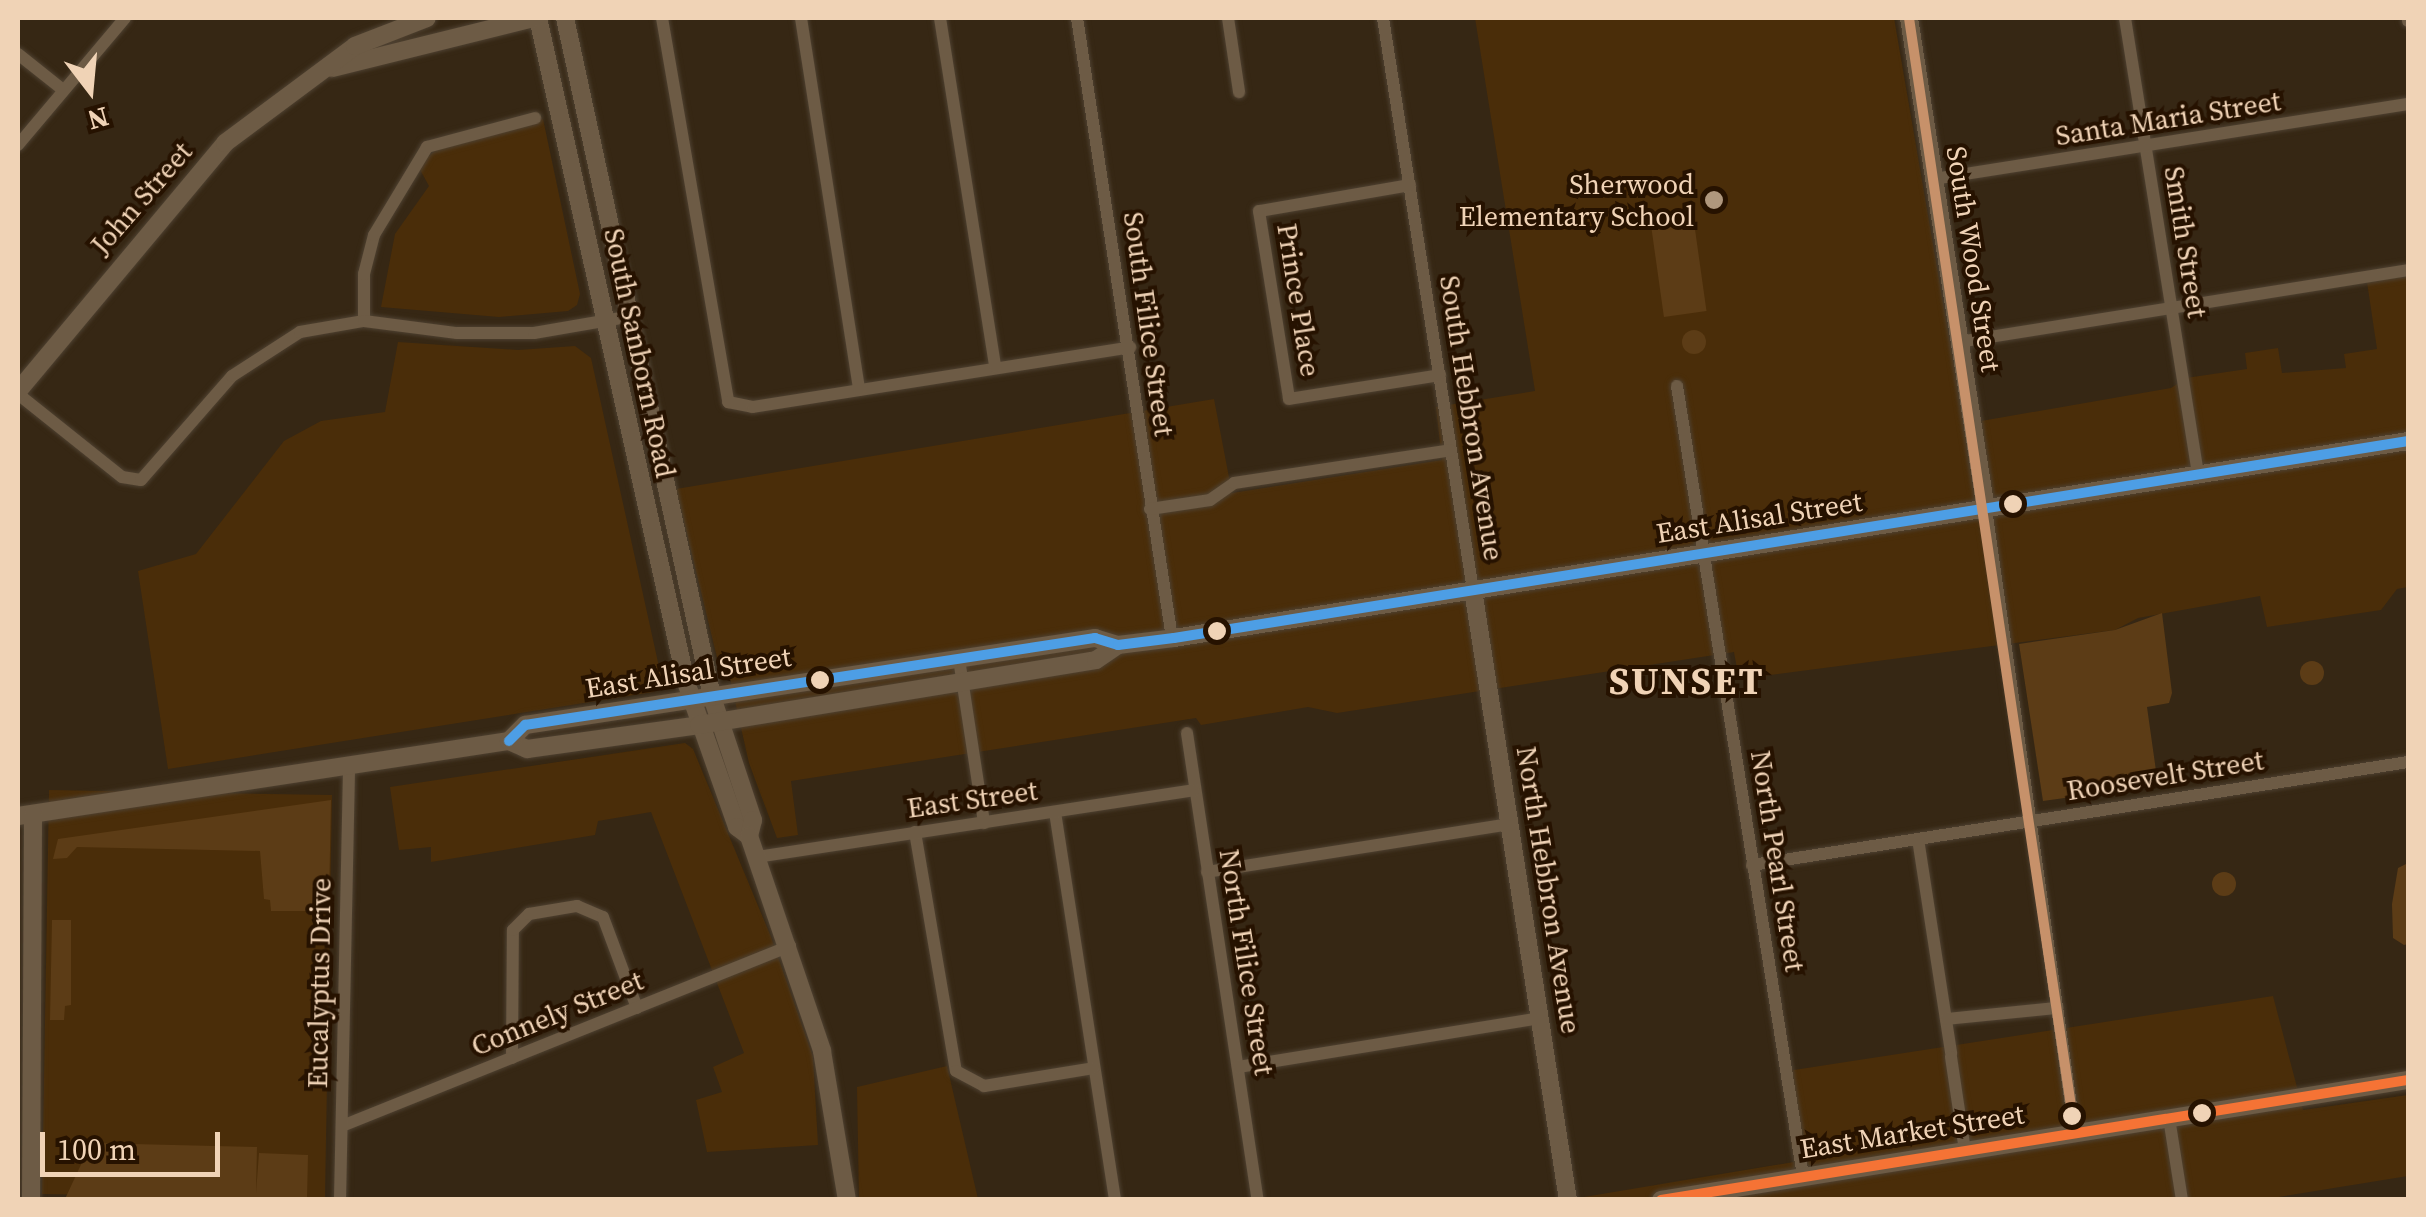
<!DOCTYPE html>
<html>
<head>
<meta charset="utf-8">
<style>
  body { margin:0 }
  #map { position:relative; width:2426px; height:1217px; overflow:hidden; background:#362714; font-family:"Source Serif 4",serif }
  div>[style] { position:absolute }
  .built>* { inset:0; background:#4a2d09; transform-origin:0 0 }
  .green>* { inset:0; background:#5c3c16; transform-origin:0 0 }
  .round { border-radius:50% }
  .roads { filter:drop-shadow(0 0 2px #4e4131) drop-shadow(0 0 2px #4e4131) }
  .street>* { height:12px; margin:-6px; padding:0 6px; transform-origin:6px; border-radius:6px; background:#6d5b45 }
  .secondary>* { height:18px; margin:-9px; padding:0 9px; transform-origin:9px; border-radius:9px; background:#6d5b45 }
  .bus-1>* { height:10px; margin:-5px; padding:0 5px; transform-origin:5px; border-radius:5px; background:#4d9ee5 }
  .bus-2>* { height:10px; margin:-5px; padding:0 5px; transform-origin:5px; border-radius:5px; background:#c7916a }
  .bus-3>* { height:10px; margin:-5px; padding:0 5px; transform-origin:5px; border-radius:5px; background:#f57335 }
  .dots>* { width:28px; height:28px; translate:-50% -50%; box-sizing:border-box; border:5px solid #261200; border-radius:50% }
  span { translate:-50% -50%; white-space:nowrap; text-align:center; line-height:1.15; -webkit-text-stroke:8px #261200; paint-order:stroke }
  .street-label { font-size:28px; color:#f0d3b6 }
  .poi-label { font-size:28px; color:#f0d3b6 }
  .right { translate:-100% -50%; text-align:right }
  .district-label { font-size:38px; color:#f0d3b6; font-weight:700; letter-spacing:2.5px }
  .frame { position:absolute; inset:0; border:20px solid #f0d3b6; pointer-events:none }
  .north { position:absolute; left:40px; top:40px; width:100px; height:100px; -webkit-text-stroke:8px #261200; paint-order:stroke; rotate:164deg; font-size:28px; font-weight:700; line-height:40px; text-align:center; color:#f0d3b6 }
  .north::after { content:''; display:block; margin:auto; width:35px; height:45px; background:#f0d3b6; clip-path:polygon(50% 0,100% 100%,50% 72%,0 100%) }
  .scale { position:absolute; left:40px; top:1132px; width:180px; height:45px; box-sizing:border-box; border:5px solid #f0d3b6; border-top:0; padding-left:12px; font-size:30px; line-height:35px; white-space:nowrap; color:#f0d3b6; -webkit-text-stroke:8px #261200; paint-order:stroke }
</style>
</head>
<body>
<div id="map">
  <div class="built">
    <i style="clip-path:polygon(1475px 18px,1894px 18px,1964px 424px,2171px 388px,2186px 378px,2247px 369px,2245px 353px,2278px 348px,2282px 373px,2346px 368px,2344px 354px,2377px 349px,2367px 282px,2408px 276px,2408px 587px,2397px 589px,2381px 610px,2267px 627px,2260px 596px,2138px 618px,2115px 630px,1739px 679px,1734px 652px,1337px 713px,1308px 707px,1201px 725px,1196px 718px,791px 781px,798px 835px,777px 838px,749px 763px,730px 679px,721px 674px,676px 489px,1214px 399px,1232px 493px,1442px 460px,1436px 407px,1535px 391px)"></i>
    <i style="clip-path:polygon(543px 119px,580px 294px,577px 305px,568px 311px,499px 317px,381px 307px,395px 234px,429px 186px,418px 166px,437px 149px)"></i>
    <i style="clip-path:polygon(398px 342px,518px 350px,575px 346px,591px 358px,663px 685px,653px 692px,168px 769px,138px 571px,196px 554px,284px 441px,321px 421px,385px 412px)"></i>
    <i style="clip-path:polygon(685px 743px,693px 749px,771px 937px,813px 1057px,818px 1145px,707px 1152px,696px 1100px,722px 1092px,713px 1067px,744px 1053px,651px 812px,598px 821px,595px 835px,431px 862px,431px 847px,399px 850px,390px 787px)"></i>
    <i style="left:332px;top:795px;width:404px;height:283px;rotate:91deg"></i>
    <i style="clip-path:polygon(2273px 996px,2303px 1110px,2408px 1095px,2408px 1176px,2266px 1199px,1566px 1200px,1794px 1162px,1781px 1072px)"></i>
    <i style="clip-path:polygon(947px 1066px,978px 1199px,859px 1199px,857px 1087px)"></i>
  </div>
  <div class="green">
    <i style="left:1693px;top:215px;width:97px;height:43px;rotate:82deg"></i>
    <i class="round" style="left:1682px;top:330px;width:24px;height:24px"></i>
    <i style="clip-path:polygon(2162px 613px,2172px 693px,2169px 703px,2147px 707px,2158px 785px,2043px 801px,2019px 644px,2115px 630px)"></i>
    <i class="round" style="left:2300px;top:661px;width:24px;height:24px"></i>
    <i style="clip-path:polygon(331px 800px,329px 899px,321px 911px,271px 911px,270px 900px,264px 899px,260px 851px,77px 847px,67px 858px,53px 859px,58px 839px)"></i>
    <i style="clip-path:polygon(2408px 863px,2408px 944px,2404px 945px,2393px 938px,2392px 904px,2398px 868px)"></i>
    <i class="round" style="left:2212px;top:872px;width:24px;height:24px"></i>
    <i style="clip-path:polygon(52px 920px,71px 920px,71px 1005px,65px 1006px,64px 1020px,50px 1020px)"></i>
    <i style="clip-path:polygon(91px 1143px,257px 1147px,256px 1193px,259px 1153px,308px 1155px,307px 1199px,65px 1199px)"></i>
  </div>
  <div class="roads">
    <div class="street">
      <i style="left:662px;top:18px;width:390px;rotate:80.2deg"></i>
      <i style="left:728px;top:402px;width:25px;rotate:11deg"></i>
      <i style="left:753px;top:407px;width:382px;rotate:-9deg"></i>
      <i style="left:801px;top:18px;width:376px;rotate:81.1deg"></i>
      <i style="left:940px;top:18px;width:353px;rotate:81deg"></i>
      <i style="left:1077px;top:18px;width:627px;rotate:81.29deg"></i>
      <i style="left:1228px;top:18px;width:75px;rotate:81.5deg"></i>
      <i style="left:1383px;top:18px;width:579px;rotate:81.06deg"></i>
      <i style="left:2125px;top:18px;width:463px;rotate:80.9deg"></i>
      <i style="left:2408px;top:18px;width:3px;rotate:90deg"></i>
      <i style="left:18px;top:54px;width:56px;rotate:38.5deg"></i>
      <i style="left:18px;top:145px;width:166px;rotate:-49.9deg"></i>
      <i style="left:1934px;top:179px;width:480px;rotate:-9deg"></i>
      <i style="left:1410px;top:185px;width:153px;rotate:170.2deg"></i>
      <i style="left:1259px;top:211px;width:190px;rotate:80.9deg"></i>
      <i style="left:1289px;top:399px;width:153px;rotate:-9deg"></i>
      <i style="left:364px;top:321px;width:47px;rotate:-90deg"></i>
      <i style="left:364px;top:274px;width:40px;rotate:-75.6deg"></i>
      <i style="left:374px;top:235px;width:103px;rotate:-58.9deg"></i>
      <i style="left:427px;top:147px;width:112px;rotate:-15deg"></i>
      <i style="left:1959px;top:342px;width:455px;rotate:-9.1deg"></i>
      <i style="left:1677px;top:386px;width:800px;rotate:80.94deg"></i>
      <i style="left:18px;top:394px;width:133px;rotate:38.6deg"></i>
      <i style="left:122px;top:477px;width:19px;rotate:9deg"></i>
      <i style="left:141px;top:480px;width:138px;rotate:-48.8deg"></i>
      <i style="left:232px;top:376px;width:81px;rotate:-32.9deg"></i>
      <i style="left:300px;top:332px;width:65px;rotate:-9.8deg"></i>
      <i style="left:364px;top:321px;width:94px;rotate:7.4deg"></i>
      <i style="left:457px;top:333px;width:77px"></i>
      <i style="left:534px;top:333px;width:94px;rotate:-9.8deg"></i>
      <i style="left:1150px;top:509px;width:61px;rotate:-8.5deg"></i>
      <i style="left:1210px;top:500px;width:29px;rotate:-35deg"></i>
      <i style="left:1234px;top:483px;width:219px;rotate:-8.6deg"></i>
      <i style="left:1986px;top:509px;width:630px;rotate:81.88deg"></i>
      <i style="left:959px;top:659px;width:166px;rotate:81.3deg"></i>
      <i style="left:1187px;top:733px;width:472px;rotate:81.4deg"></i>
      <i style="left:1055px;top:812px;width:393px;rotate:81.2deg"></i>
      <i style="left:915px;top:832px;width:242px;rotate:80.3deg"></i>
      <i style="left:956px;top:1071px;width:32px;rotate:28deg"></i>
      <i style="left:984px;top:1086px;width:111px;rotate:-9.3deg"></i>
      <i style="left:1918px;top:839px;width:217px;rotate:81.2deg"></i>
      <i style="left:757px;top:857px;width:442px;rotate:-8.7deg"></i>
      <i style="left:1752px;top:865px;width:664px;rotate:-8.92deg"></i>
      <i style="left:1207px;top:872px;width:307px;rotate:-9deg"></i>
      <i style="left:1946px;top:1019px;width:112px;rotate:-5.7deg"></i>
      <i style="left:1951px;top:1057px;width:95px;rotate:81.5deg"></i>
      <i style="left:512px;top:1058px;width:128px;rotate:-89.6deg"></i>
      <i style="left:513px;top:930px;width:23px;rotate:-45deg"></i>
      <i style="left:529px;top:914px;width:49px;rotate:-9.5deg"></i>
      <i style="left:577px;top:906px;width:28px;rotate:23deg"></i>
      <i style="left:603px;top:917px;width:97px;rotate:69.5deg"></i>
      <i style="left:1238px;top:1067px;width:306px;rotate:-9.2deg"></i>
      <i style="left:2169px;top:1118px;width:83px;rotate:81deg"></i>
      <i style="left:342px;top:1126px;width:483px;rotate:-21.9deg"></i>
      <i style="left:340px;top:1200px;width:433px;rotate:-88.8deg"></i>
    </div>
    <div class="secondary">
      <i style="left:538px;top:18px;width:680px;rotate:77.43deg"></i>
      <i style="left:686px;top:682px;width:154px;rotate:70.6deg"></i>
      <i style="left:737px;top:827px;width:15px;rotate:37deg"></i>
      <i style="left:565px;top:18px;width:695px;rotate:77.78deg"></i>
      <i style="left:712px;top:697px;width:130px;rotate:71.6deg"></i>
      <i style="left:753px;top:820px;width:16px;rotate:104deg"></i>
      <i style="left:749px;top:836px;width:227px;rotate:71.2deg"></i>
      <i style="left:822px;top:1051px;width:151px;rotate:80.5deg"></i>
      <i style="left:1909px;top:18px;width:497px;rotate:81.1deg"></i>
      <i style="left:332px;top:68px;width:208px;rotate:-13.9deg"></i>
      <i style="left:18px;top:391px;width:323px;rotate:-50.1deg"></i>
      <i style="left:225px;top:143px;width:162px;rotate:-36.7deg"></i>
      <i style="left:355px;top:46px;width:77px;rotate:-21.3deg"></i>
      <i style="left:1473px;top:590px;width:617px;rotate:81.15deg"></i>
      <i style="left:509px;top:741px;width:23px;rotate:-45deg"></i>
      <i style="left:525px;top:725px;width:577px;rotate:-8.68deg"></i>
      <i style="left:1095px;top:638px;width:24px;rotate:17deg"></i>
      <i style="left:1118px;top:645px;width:56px;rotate:-7.1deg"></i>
      <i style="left:1174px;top:638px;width:1250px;rotate:-9.07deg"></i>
      <i style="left:18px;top:816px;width:497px;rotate:-8.7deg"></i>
      <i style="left:509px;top:741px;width:20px;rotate:24deg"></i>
      <i style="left:527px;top:749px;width:174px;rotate:-7.9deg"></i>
      <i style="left:699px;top:725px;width:402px;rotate:-9.3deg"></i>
      <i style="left:1096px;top:660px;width:27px;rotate:-34deg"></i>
      <i style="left:31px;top:1200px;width:386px;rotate:-89.7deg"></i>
      <i style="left:1661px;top:1200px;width:757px;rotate:-9.13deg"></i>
    </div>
  </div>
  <div class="bus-1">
    <i style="left:509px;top:741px;width:23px;rotate:-45deg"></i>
    <i style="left:525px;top:725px;width:577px;rotate:-8.68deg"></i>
    <i style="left:1095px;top:638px;width:24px;rotate:17deg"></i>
    <i style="left:1118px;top:645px;width:56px;rotate:-7.1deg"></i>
    <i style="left:1174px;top:638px;width:1250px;rotate:-9.07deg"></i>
  </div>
  <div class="bus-2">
    <i style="left:1909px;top:18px;width:1127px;rotate:81.53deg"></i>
  </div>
  <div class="bus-3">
    <i style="left:1661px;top:1200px;width:757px;rotate:-9.13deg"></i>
  </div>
  <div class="dots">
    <i style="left:1714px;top:200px;background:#af977d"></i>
    <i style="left:2013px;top:504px;background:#f0d3b6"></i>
    <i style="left:1217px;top:631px;background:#f0d3b6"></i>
    <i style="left:820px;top:680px;background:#f0d3b6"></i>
    <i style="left:2202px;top:1113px;background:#f0d3b6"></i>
    <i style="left:2072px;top:1116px;background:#f0d3b6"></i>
  </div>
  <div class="street-label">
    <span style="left:2168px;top:118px;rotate:-9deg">Santa Maria Street</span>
    <span style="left:141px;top:198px;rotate:-49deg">John Street</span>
    <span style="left:2186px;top:242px;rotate:81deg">Smith Street</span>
    <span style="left:1974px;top:259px;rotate:81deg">South Wood Street</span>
    <span style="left:1299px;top:300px;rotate:81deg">Prince Place</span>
    <span style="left:1149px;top:324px;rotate:82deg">South Filice Street</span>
    <span style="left:640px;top:353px;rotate:78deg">South Sanborn Road</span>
    <span style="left:1472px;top:418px;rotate:81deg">South Hebbron Avenue</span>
    <span style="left:1759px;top:517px;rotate:-9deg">East Alisal Street</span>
    <span style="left:688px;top:672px;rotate:-9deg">East Alisal Street</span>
    <span style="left:2165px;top:775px;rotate:-9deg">Roosevelt Street</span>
    <span style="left:972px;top:799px;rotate:-8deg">East Street</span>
    <span style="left:1778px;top:861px;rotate:81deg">North Pearl Street</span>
    <span style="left:1549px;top:890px;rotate:81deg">North Hebbron Avenue</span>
    <span style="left:1247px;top:962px;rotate:81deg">North Filice Street</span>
    <span style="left:319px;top:983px;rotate:-89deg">Eucalyptus Drive</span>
    <span style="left:557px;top:1013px;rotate:-22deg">Connely Street</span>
    <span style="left:1912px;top:1131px;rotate:-9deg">East Market Street</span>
  </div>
  <div class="poi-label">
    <span class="right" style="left:1694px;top:200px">Sherwood<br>Elementary School</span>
  </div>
  <div class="district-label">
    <span style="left:1687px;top:682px">SUNSET</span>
  </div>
  <div class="frame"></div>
  <div class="north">N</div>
  <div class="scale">100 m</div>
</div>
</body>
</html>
